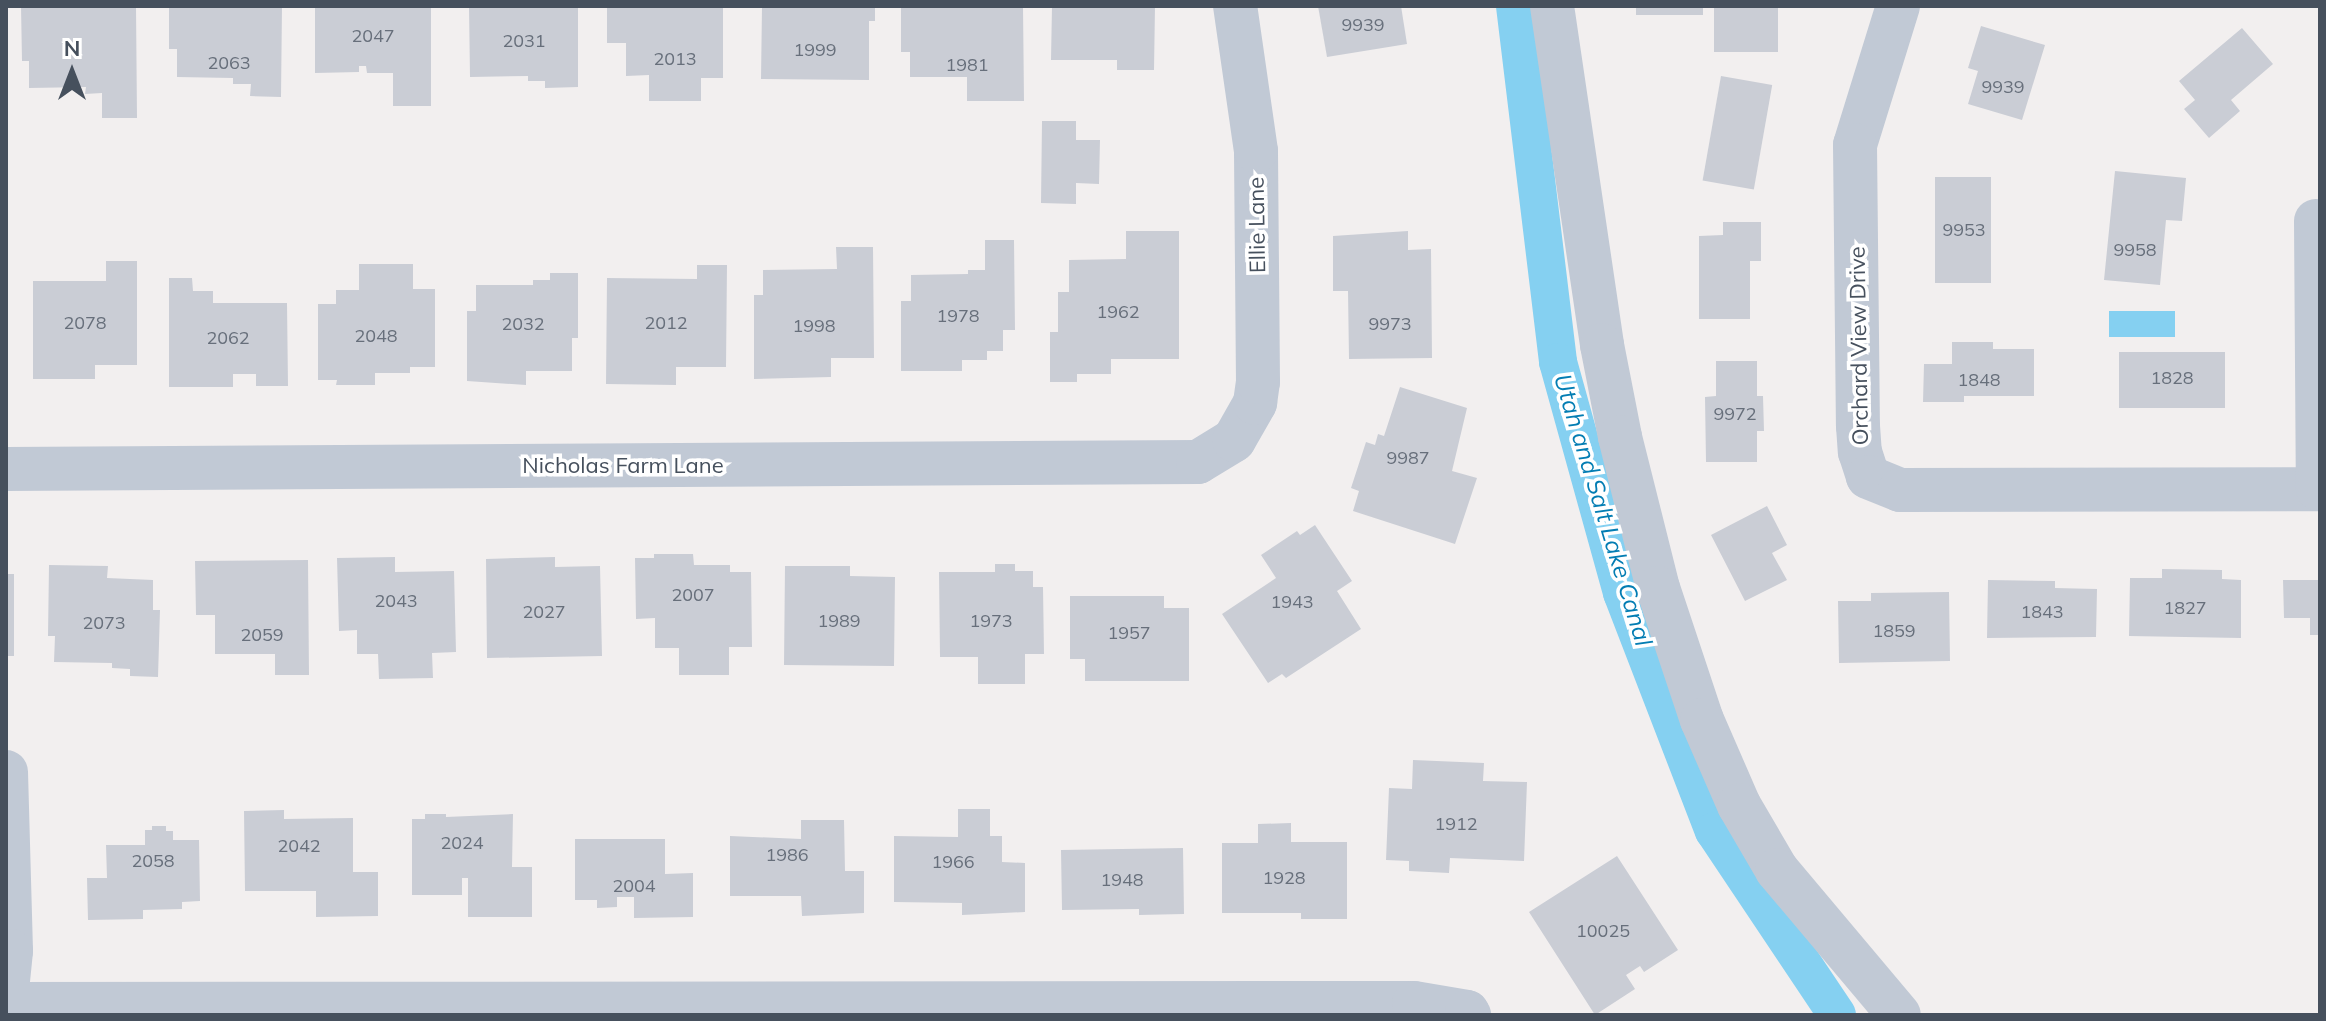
<!DOCTYPE html>
<html>
<head>
<meta charset="utf-8">
<style>
  body { margin:0 }
  #map { position:relative; width:2326px; height:1021px; overflow:hidden; background:#f2efef; font-family:Mulish,sans-serif }
  div>[style] { position:absolute }
  .water>* { inset:0; background:#85d0f1; transform-origin:0 0 }
  .canal>* { height:38px; margin:-19px; padding:0 19px; transform-origin:19px; border-radius:19px; background:#85d0f1 }
  .building>* { inset:0; background:#cacdd5; transform-origin:0 0 }
  .minor>* { height:44px; margin:-22px; padding:0 22px; transform-origin:22px; border-radius:22px; background:#c1c9d5 }
  span { translate:-50% -50%; white-space:nowrap; text-align:center; line-height:1.15; -webkit-text-stroke:7px #fff; paint-order:stroke }
  .number-label { font-size:18px; color:#676f7b }
  .number-label span { -webkit-text-stroke-width:0 }
  .street-label { font-size:22px; color:#46505d }
  .water-label { font-size:24px; color:#037db3; font-style:italic }
  .frame { position:absolute; inset:0; border:8px solid #46505d; pointer-events:none }
  .north { position:absolute; left:32px; top:32px; width:80px; height:80px; -webkit-text-stroke:6px #fff; paint-order:stroke; rotate:0deg; font-size:22px; font-weight:700; line-height:32px; text-align:center; color:#46505d }
  .north::after { content:''; display:block; margin:auto; width:28px; height:36px; background:#46505d; clip-path:polygon(50% 0,100% 100%,50% 72%,0 100%) }
</style>
</head>
<body>
<div id="map">
  <div class="water">
    <i style="left:2109px;top:311px;width:66px;height:26px"></i>
  </div>
  <div class="canal">
    <i style="left:1515px;top:6px;width:359px;rotate:83.1deg"></i>
    <i style="left:1558px;top:362px;width:240px;rotate:74.5deg"></i>
    <i style="left:1622px;top:593px;width:255px;rotate:68.9deg"></i>
    <i style="left:1714px;top:831px;width:221px;rotate:56.2deg"></i>
  </div>
  <div class="building">
    <i style="clip-path:polygon(21px 6px,136px 6px,137px 118px,102px 118px,102px 93px,85px 94px,86px 87px,29px 88px,29px 61px,22px 61px)"></i>
    <i style="clip-path:polygon(169px 6px,282px 6px,281px 97px,250px 96px,251px 84px,233px 84px,233px 78px,177px 77px,177px 49px,169px 49px)"></i>
    <i style="clip-path:polygon(315px 6px,431px 6px,431px 106px,393px 106px,393px 73px,367px 73px,366px 66px,359px 66px,359px 72px,315px 73px)"></i>
    <i style="clip-path:polygon(469px 6px,578px 6px,578px 87px,545px 88px,545px 81px,528px 81px,528px 76px,470px 77px)"></i>
    <i style="clip-path:polygon(607px 6px,723px 6px,723px 78px,701px 78px,701px 101px,649px 101px,649px 75px,626px 76px,626px 43px,607px 43px)"></i>
    <i style="clip-path:polygon(762px 6px,875px 6px,875px 21px,869px 21px,869px 80px,761px 79px)"></i>
    <i style="clip-path:polygon(901px 6px,1023px 6px,1024px 101px,967px 101px,967px 77px,910px 77px,910px 52px,901px 52px)"></i>
    <i style="clip-path:polygon(1052px 6px,1155px 6px,1154px 70px,1117px 70px,1117px 60px,1051px 60px)"></i>
    <i style="clip-path:polygon(1318px 6px,1401px 6px,1407px 44px,1327px 57px)"></i>
    <i style="left:1636px;top:6px;width:67px;height:9px"></i>
    <i style="left:1714px;top:6px;width:64px;height:46px"></i>
    <i style="clip-path:polygon(1981px 26px,2045px 45px,2022px 120px,1968px 104px,1978px 71px,1968px 68px)"></i>
    <i style="clip-path:polygon(2242px 28px,2273px 64px,2231px 100px,2240px 111px,2209px 138px,2184px 109px,2195px 100px,2179px 81px)"></i>
    <i style="left:1721px;top:76px;width:52px;height:106px;rotate:10deg"></i>
    <i style="clip-path:polygon(1042px 121px,1076px 121px,1076px 140px,1100px 140px,1099px 184px,1076px 183px,1076px 204px,1041px 203px)"></i>
    <i style="clip-path:polygon(2115px 171px,2186px 178px,2182px 221px,2166px 220px,2160px 285px,2104px 280px)"></i>
    <i style="left:1935px;top:177px;width:56px;height:106px"></i>
    <i style="clip-path:polygon(1723px 222px,1761px 222px,1761px 261px,1750px 261px,1750px 319px,1699px 319px,1699px 236px,1723px 235px)"></i>
    <i style="clip-path:polygon(1126px 231px,1179px 231px,1179px 359px,1111px 359px,1111px 374px,1077px 374px,1077px 382px,1050px 382px,1050px 332px,1058px 332px,1058px 292px,1069px 292px,1069px 260px,1126px 259px)"></i>
    <i style="clip-path:polygon(1408px 231px,1408px 250px,1431px 249px,1432px 358px,1349px 359px,1348px 291px,1333px 291px,1333px 236px)"></i>
    <i style="clip-path:polygon(985px 240px,1014px 240px,1015px 330px,1003px 330px,1003px 351px,987px 351px,987px 360px,962px 360px,962px 371px,901px 371px,901px 301px,911px 301px,911px 275px,968px 274px,968px 270px,985px 270px)"></i>
    <i style="clip-path:polygon(836px 247px,873px 247px,874px 358px,831px 358px,831px 377px,754px 379px,754px 295px,763px 295px,763px 270px,837px 269px)"></i>
    <i style="clip-path:polygon(106px 261px,137px 261px,137px 365px,95px 365px,95px 379px,33px 379px,33px 281px,106px 281px)"></i>
    <i style="clip-path:polygon(359px 264px,413px 264px,413px 289px,435px 289px,435px 367px,410px 367px,410px 373px,375px 373px,375px 385px,336px 385px,337px 380px,318px 380px,318px 304px,336px 304px,336px 290px,359px 290px)"></i>
    <i style="clip-path:polygon(697px 265px,727px 265px,726px 367px,676px 367px,676px 385px,606px 384px,607px 278px,697px 279px)"></i>
    <i style="clip-path:polygon(550px 273px,578px 273px,578px 338px,572px 338px,572px 371px,526px 371px,526px 385px,467px 381px,467px 311px,476px 311px,476px 285px,533px 285px,533px 280px,550px 280px)"></i>
    <i style="clip-path:polygon(169px 278px,192px 278px,193px 291px,213px 291px,213px 303px,287px 303px,288px 386px,256px 386px,256px 374px,233px 374px,233px 387px,169px 387px)"></i>
    <i style="clip-path:polygon(1952px 342px,1993px 342px,1993px 349px,2034px 349px,2034px 396px,1964px 396px,1964px 402px,1923px 402px,1924px 364px,1952px 364px)"></i>
    <i style="left:2119px;top:352px;width:106px;height:56px"></i>
    <i style="clip-path:polygon(1716px 361px,1757px 361px,1757px 396px,1763px 396px,1764px 431px,1757px 431px,1757px 462px,1706px 462px,1705px 397px,1716px 396px)"></i>
    <i style="clip-path:polygon(1400px 387px,1467px 408px,1452px 471px,1477px 478px,1455px 544px,1353px 511px,1359px 491px,1351px 488px,1366px 442px,1375px 445px,1378px 434px,1384px 436px)"></i>
    <i style="clip-path:polygon(1767px 506px,1787px 545px,1772px 553px,1787px 580px,1745px 601px,1711px 535px)"></i>
    <i style="clip-path:polygon(1315px 525px,1352px 581px,1337px 591px,1361px 629px,1286px 678px,1282px 674px,1268px 683px,1222px 614px,1276px 578px,1261px 555px,1297px 531px,1300px 535px)"></i>
    <i style="clip-path:polygon(654px 554px,693px 554px,694px 565px,730px 565px,730px 572px,751px 572px,752px 647px,729px 647px,729px 675px,679px 675px,679px 648px,655px 648px,655px 618px,636px 619px,635px 558px,654px 558px)"></i>
    <i style="clip-path:polygon(395px 557px,395px 572px,454px 571px,456px 652px,432px 653px,433px 678px,379px 679px,378px 654px,357px 654px,357px 630px,339px 631px,337px 558px)"></i>
    <i style="clip-path:polygon(555px 557px,555px 567px,600px 566px,602px 656px,487px 658px,486px 559px)"></i>
    <i style="clip-path:polygon(308px 560px,309px 675px,275px 675px,275px 654px,215px 654px,215px 615px,196px 615px,195px 561px)"></i>
    <i style="clip-path:polygon(995px 564px,1015px 564px,1015px 571px,1033px 571px,1033px 587px,1043px 587px,1044px 654px,1025px 654px,1025px 684px,978px 684px,978px 657px,940px 657px,939px 572px,995px 572px)"></i>
    <i style="clip-path:polygon(49px 565px,108px 566px,107px 578px,153px 580px,153px 610px,160px 610px,158px 677px,130px 676px,130px 669px,112px 668px,112px 663px,54px 662px,55px 636px,48px 636px)"></i>
    <i style="clip-path:polygon(785px 566px,850px 566px,850px 576px,895px 577px,894px 666px,784px 665px)"></i>
    <i style="clip-path:polygon(2162px 569px,2222px 570px,2222px 579px,2241px 580px,2241px 638px,2129px 636px,2130px 578px,2162px 578px)"></i>
    <i style="left:6px;top:574px;width:8px;height:82px"></i>
    <i style="clip-path:polygon(1988px 580px,2055px 581px,2055px 588px,2097px 589px,2096px 637px,1987px 638px)"></i>
    <i style="clip-path:polygon(2283px 580px,2320px 580px,2320px 635px,2310px 635px,2310px 618px,2284px 618px)"></i>
    <i style="clip-path:polygon(1949px 592px,1950px 661px,1839px 663px,1838px 601px,1871px 601px,1871px 593px)"></i>
    <i style="clip-path:polygon(1070px 596px,1164px 596px,1164px 608px,1189px 608px,1189px 681px,1085px 681px,1085px 659px,1070px 659px)"></i>
    <i style="clip-path:polygon(1413px 760px,1484px 763px,1483px 781px,1527px 782px,1524px 861px,1450px 858px,1449px 873px,1409px 871px,1409px 861px,1386px 860px,1389px 788px,1412px 789px)"></i>
    <i style="clip-path:polygon(958px 809px,990px 809px,990px 836px,1002px 836px,1002px 862px,1025px 863px,1025px 912px,962px 915px,962px 903px,894px 902px,894px 836px,958px 837px)"></i>
    <i style="clip-path:polygon(284px 810px,284px 819px,353px 818px,353px 872px,378px 872px,378px 916px,316px 917px,316px 891px,245px 891px,244px 811px)"></i>
    <i style="clip-path:polygon(425px 814px,446px 814px,446px 817px,513px 814px,512px 867px,532px 867px,532px 917px,468px 917px,468px 878px,462px 878px,462px 895px,412px 895px,412px 819px,425px 819px)"></i>
    <i style="clip-path:polygon(801px 820px,844px 820px,845px 871px,864px 871px,864px 913px,802px 916px,801px 896px,730px 896px,730px 836px,801px 839px)"></i>
    <i style="clip-path:polygon(1291px 823px,1291px 842px,1347px 842px,1347px 919px,1301px 919px,1301px 913px,1222px 913px,1222px 843px,1258px 843px,1258px 824px)"></i>
    <i style="clip-path:polygon(152px 826px,166px 826px,166px 831px,173px 831px,173px 840px,199px 840px,200px 901px,182px 902px,182px 909px,143px 910px,143px 919px,88px 920px,87px 878px,107px 878px,106px 845px,145px 845px,145px 830px,152px 830px)"></i>
    <i style="clip-path:polygon(575px 839px,665px 839px,665px 874px,693px 873px,693px 917px,634px 918px,634px 897px,617px 897px,617px 907px,597px 908px,597px 900px,575px 900px)"></i>
    <i style="clip-path:polygon(1183px 848px,1184px 914px,1139px 915px,1139px 909px,1062px 910px,1061px 850px)"></i>
    <i style="clip-path:polygon(1617px 856px,1678px 950px,1644px 972px,1640px 966px,1626px 975px,1635px 989px,1595px 1015px,1529px 912px)"></i>
  </div>
  <div class="minor">
    <i style="left:1552px;top:6px;width:343px;rotate:81.6deg"></i>
    <i style="left:1602px;top:345px;width:94px;rotate:78.9deg"></i>
    <i style="left:1620px;top:437px;width:156px;rotate:75.9deg"></i>
    <i style="left:1658px;top:588px;width:139px;rotate:71.6deg"></i>
    <i style="left:1702px;top:720px;width:93px;rotate:66.5deg"></i>
    <i style="left:1739px;top:805px;width:75px;rotate:59.7deg"></i>
    <i style="left:1777px;top:870px;width:189px;rotate:49.9deg"></i>
    <i style="left:1898px;top:6px;width:145px;rotate:107.2deg"></i>
    <i style="left:1855px;top:145px;width:281px;rotate:89.4deg"></i>
    <i style="left:1858px;top:426px;width:26px;rotate:86deg"></i>
    <i style="left:1860px;top:452px;width:26px;rotate:72deg"></i>
    <i style="left:1868px;top:477px;width:35px;rotate:22deg"></i>
    <i style="left:1900px;top:490px;width:420px;rotate:-0.1deg"></i>
    <i style="left:2316px;top:221px;width:268px;rotate:89.6deg"></i>
    <i style="left:6px;top:469px;width:1192px;rotate:-0.34deg"></i>
    <i style="left:1198px;top:462px;width:42px;rotate:-31.4deg"></i>
    <i style="left:1234px;top:440px;width:43px;rotate:-60.4deg"></i>
    <i style="left:1255px;top:403px;width:21px;rotate:-82deg"></i>
    <i style="left:1258px;top:382px;width:231px;rotate:-90.5deg"></i>
    <i style="left:1256px;top:151px;width:147px;rotate:-98.2deg"></i>
    <i style="left:6px;top:772px;width:179px;rotate:88.4deg"></i>
    <i style="left:11px;top:951px;width:49px;rotate:95.8deg"></i>
    <i style="left:6px;top:1004px;width:1408px;rotate:-0.04deg"></i>
    <i style="left:1414px;top:1003px;width:54px;rotate:9.6deg"></i>
    <i style="left:1467px;top:1012px;width:4px;rotate:56deg"></i>
  </div>
  <div class="number-label">
    <span style="left:1363px;top:25px">9939</span>
    <span style="left:373px;top:36px">2047</span>
    <span style="left:524px;top:41px">2031</span>
    <span style="left:815px;top:50px">1999</span>
    <span style="left:675px;top:59px">2013</span>
    <span style="left:229px;top:63px">2063</span>
    <span style="left:967px;top:65px">1981</span>
    <span style="left:2003px;top:87px">9939</span>
    <span style="left:1964px;top:230px">9953</span>
    <span style="left:2135px;top:250px">9958</span>
    <span style="left:1118px;top:312px">1962</span>
    <span style="left:958px;top:316px">1978</span>
    <span style="left:85px;top:323px">2078</span>
    <span style="left:666px;top:323px">2012</span>
    <span style="left:523px;top:324px">2032</span>
    <span style="left:1390px;top:324px">9973</span>
    <span style="left:814px;top:326px">1998</span>
    <span style="left:376px;top:336px">2048</span>
    <span style="left:228px;top:338px">2062</span>
    <span style="left:2172px;top:378px">1828</span>
    <span style="left:1979px;top:380px">1848</span>
    <span style="left:1735px;top:414px">9972</span>
    <span style="left:1408px;top:458px">9987</span>
    <span style="left:693px;top:595px">2007</span>
    <span style="left:396px;top:601px">2043</span>
    <span style="left:1292px;top:602px">1943</span>
    <span style="left:2185px;top:608px">1827</span>
    <span style="left:544px;top:612px">2027</span>
    <span style="left:2042px;top:612px">1843</span>
    <span style="left:839px;top:621px">1989</span>
    <span style="left:991px;top:621px">1973</span>
    <span style="left:104px;top:623px">2073</span>
    <span style="left:1894px;top:631px">1859</span>
    <span style="left:1129px;top:633px">1957</span>
    <span style="left:262px;top:635px">2059</span>
    <span style="left:1456px;top:824px">1912</span>
    <span style="left:462px;top:843px">2024</span>
    <span style="left:299px;top:846px">2042</span>
    <span style="left:787px;top:855px">1986</span>
    <span style="left:153px;top:861px">2058</span>
    <span style="left:953px;top:862px">1966</span>
    <span style="left:1284px;top:878px">1928</span>
    <span style="left:1122px;top:880px">1948</span>
    <span style="left:634px;top:886px">2004</span>
    <span style="left:1603px;top:931px">10025</span>
  </div>
  <div class="street-label">
    <span style="left:1257px;top:225px;rotate:-91deg">Ellie Lane</span>
    <span style="left:1859px;top:346px;rotate:-91deg">Orchard View Drive</span>
    <span style="left:623px;top:466px">Nicholas Farm Lane</span>
  </div>
  <div class="water-label">
    <span style="left:1603px;top:510px;rotate:73deg">Utah and Salt Lake Canal</span>
  </div>
  <div class="frame"></div>
  <div class="north">N</div>
</div>
</body>
</html>
